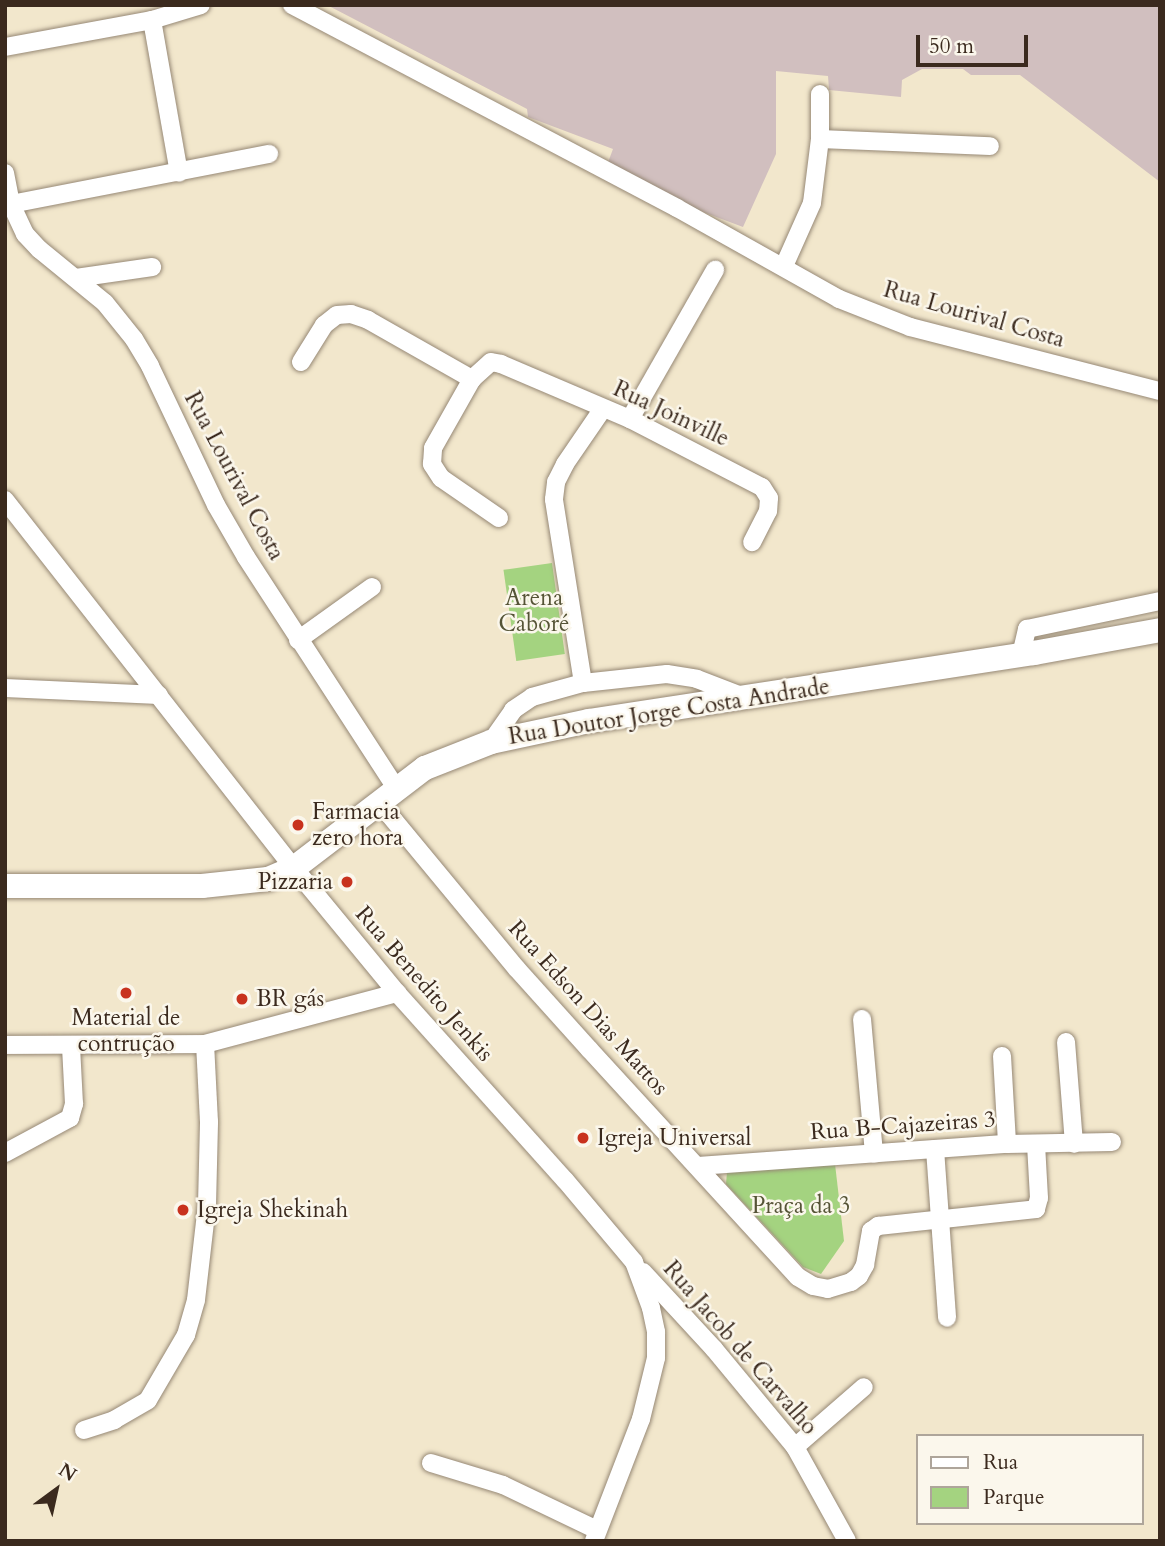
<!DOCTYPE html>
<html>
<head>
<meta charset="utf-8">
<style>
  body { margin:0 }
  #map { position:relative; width:1165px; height:1546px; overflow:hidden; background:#f2e7cc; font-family:Cardo,serif }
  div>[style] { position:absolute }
  .industrial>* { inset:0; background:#d1bfbf }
  .green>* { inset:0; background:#a4d380; transform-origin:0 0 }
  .roads { filter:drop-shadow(0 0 2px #968875) drop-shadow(0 0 2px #968875) }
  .minor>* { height:18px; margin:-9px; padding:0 9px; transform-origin:9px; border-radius:9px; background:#fff }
  .secondary>* { height:24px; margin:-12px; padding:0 12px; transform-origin:12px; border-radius:12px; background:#fff }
  .dots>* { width:19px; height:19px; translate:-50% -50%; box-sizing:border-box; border:4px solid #fbf7ec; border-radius:50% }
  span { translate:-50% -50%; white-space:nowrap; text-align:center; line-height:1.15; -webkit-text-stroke:5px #fbf7ec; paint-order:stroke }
  .street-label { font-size:23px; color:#3b2a1e }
  .park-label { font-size:23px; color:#555436 }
  .poi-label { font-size:23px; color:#3b2a1e }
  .left { translate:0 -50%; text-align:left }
  .right { translate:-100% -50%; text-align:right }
  .frame { position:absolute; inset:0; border:7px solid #3b2a1e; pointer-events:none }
  .legend { position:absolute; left:916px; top:1434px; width:228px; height:91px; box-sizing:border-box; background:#fbf7ec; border:2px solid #aea59a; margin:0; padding:9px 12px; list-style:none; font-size:21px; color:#3b2a1e }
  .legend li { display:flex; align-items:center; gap:14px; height:35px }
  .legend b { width:35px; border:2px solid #aea59a }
  .north { position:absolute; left:21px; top:1455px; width:70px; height:70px; -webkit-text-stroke:5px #fbf7ec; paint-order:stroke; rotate:33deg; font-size:19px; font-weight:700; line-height:28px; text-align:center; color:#3b2a1e }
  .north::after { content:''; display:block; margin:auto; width:24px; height:32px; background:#3b2a1e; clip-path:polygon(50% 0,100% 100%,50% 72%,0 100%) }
  .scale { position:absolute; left:916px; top:35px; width:112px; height:32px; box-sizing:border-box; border:4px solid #3b2a1e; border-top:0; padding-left:9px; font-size:21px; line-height:24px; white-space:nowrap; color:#3b2a1e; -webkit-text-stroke:5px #fbf7ec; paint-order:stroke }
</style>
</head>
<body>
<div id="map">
  <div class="industrial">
    <i style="clip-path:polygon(327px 5px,1160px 5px,1160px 182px,1020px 75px,971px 75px,963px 69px,922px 69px,902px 80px,901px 97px,829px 90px,828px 76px,776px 71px,776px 154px,743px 227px,703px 212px,607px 165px,613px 149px,528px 117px,527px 109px)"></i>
  </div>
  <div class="green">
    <i style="left:552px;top:563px;width:92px;height:49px;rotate:82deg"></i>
    <i style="clip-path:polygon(835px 1164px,844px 1241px,821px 1274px,803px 1267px,726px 1184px,727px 1172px)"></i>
  </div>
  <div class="roads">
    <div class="minor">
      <i style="left:292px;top:5px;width:435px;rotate:27.8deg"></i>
      <i style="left:677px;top:208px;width:186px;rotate:29.3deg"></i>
      <i style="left:839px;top:299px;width:76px;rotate:21.5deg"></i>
      <i style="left:910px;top:327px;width:258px;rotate:14.4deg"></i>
      <i style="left:152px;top:20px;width:155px;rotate:80deg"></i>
      <i style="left:5px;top:47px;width:149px;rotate:-10.4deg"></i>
      <i style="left:152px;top:20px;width:51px;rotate:-17deg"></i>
      <i style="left:820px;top:139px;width:170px;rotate:2.4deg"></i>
      <i style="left:5px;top:173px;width:32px;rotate:79deg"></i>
      <i style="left:11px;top:204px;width:33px;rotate:65deg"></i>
      <i style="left:25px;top:234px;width:21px;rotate:47deg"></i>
      <i style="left:39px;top:249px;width:85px;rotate:39.3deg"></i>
      <i style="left:105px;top:303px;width:46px;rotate:51.1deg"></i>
      <i style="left:134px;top:339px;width:31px;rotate:59deg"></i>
      <i style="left:150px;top:366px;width:154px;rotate:64.6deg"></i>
      <i style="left:216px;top:505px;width:60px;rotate:60deg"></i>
      <i style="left:246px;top:557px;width:275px;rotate:57deg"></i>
      <i style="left:11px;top:204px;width:263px;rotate:-11deg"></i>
      <i style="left:784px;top:266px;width:69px;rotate:-66deg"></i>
      <i style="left:812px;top:203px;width:64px;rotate:-82.9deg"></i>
      <i style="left:820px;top:139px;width:45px;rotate:-90deg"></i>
      <i style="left:76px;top:278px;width:77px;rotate:-8.2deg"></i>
      <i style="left:301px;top:362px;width:44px;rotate:-58.1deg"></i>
      <i style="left:324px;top:325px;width:16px;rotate:-38deg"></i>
      <i style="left:337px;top:315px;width:14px;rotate:-4deg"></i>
      <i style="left:351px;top:314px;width:18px;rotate:19deg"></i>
      <i style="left:368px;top:320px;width:120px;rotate:29.6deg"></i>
      <i style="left:630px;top:419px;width:172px;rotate:-60.3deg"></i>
      <i style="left:5px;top:500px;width:468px;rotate:51.9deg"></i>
      <i style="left:294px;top:868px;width:162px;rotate:50.5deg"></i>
      <i style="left:397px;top:993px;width:251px;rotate:48.1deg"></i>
      <i style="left:565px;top:1180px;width:107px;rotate:49.9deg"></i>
      <i style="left:634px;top:1262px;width:49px;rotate:69.7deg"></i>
      <i style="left:651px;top:1308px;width:25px;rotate:78deg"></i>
      <i style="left:656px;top:1332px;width:26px;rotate:90deg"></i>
      <i style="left:656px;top:1358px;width:63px;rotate:103.8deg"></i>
      <i style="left:641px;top:1419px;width:131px;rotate:111.1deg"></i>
      <i style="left:499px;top:518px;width:70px;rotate:-145.4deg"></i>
      <i style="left:441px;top:478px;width:17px;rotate:-123deg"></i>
      <i style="left:432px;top:464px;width:16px;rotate:-86deg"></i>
      <i style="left:433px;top:448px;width:79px;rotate:-60.5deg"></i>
      <i style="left:472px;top:379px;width:25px;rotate:-42deg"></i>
      <i style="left:491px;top:362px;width:10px;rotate:11deg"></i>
      <i style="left:501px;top:364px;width:140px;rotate:23.1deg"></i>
      <i style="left:630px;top:419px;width:148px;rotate:27.3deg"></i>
      <i style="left:762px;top:487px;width:13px;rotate:58deg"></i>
      <i style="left:769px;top:498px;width:13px;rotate:94deg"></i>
      <i style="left:768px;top:511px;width:35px;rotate:117deg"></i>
      <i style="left:298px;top:640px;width:91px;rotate:-35.6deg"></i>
      <i style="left:1021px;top:655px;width:27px;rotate:-77deg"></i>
      <i style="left:1027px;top:629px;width:136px;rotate:-11.9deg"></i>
      <i style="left:583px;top:683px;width:186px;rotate:-99deg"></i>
      <i style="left:554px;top:499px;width:17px;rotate:-83deg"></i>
      <i style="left:556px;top:482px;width:20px;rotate:-63deg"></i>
      <i style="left:565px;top:464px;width:65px;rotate:-55.6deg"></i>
      <i style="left:5px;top:688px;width:154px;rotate:2.6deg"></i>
      <i style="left:491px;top:742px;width:39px;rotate:-55deg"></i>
      <i style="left:513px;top:710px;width:23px;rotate:-34deg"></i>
      <i style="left:532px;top:697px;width:53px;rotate:-15.4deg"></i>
      <i style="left:583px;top:683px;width:84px;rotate:-6.1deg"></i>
      <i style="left:667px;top:674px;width:30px;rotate:9deg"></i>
      <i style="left:697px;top:679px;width:50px;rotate:21deg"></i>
      <i style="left:378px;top:801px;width:218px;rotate:50.4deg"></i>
      <i style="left:517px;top:969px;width:108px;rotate:48deg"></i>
      <i style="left:589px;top:1049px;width:309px;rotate:47.5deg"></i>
      <i style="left:798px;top:1277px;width:17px;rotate:31deg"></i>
      <i style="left:813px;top:1286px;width:15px;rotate:11deg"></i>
      <i style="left:828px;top:1289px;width:24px;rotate:-17deg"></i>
      <i style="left:851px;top:1282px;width:10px;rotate:-37deg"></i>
      <i style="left:859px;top:1276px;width:13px;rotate:-61deg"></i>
      <i style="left:865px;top:1265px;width:35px;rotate:-80deg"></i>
      <i style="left:871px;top:1231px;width:9px;rotate:-36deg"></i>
      <i style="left:878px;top:1226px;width:159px;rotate:-6.1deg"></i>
      <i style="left:1036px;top:1209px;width:11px;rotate:-75deg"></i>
      <i style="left:1039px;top:1198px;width:54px;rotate:-93.2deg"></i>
      <i style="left:862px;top:1019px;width:135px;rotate:84.9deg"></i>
      <i style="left:1066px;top:1042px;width:102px;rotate:85.5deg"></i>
      <i style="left:5px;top:1045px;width:200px;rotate:-0.3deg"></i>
      <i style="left:205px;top:1044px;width:199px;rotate:-14.9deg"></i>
      <i style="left:1002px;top:1056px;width:88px;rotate:86.7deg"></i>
      <i style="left:935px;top:1149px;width:169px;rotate:85.9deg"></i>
      <i style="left:5px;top:1153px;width:74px;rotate:-28.3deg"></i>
      <i style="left:70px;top:1118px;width:15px;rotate:-74deg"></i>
      <i style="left:74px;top:1104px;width:58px;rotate:-93deg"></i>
      <i style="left:698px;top:1166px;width:310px;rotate:-4.1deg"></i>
      <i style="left:1007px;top:1144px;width:105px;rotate:-1.1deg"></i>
      <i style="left:643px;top:1272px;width:105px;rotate:47.3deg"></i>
      <i style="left:714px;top:1349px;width:127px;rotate:50.4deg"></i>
      <i style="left:795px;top:1447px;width:107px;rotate:61deg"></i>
      <i style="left:84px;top:1430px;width:32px;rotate:-18deg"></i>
      <i style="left:114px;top:1420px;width:39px;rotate:-30deg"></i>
      <i style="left:148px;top:1400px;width:75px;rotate:-59.7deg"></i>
      <i style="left:186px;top:1335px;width:36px;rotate:-74deg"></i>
      <i style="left:196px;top:1300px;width:96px;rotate:-83.4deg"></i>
      <i style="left:207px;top:1205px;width:83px;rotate:-88.6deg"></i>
      <i style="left:209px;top:1122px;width:78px;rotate:-92.9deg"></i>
      <i style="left:795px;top:1447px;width:91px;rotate:-41deg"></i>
      <i style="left:431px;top:1463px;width:75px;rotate:17deg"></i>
      <i style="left:503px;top:1485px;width:104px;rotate:25.6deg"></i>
    </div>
    <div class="secondary">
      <i style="left:5px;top:886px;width:197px"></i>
      <i style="left:202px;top:886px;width:66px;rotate:-6.1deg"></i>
      <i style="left:268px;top:879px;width:28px;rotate:-23deg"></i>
      <i style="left:294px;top:868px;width:165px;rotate:-37.4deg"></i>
      <i style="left:425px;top:768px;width:71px;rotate:-21.5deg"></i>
      <i style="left:491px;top:742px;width:100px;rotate:-12.1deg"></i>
      <i style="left:589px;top:721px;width:450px;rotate:-8.7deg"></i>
      <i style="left:1034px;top:653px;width:128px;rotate:-10.3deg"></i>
    </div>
  </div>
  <div class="dots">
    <i style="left:298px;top:825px;background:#c8321e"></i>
    <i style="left:347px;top:882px;background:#c8321e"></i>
    <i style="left:126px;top:993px;background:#c8321e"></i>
    <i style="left:242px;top:999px;background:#c8321e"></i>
    <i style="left:583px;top:1138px;background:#c8321e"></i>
    <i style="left:183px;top:1210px;background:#c8321e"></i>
  </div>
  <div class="street-label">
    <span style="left:974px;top:315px;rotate:16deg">Rua Lourival Costa</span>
    <span style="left:671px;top:414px;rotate:25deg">Rua Joinville</span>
    <span style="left:234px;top:476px;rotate:62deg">Rua Lourival Costa</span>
    <span style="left:669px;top:712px;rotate:-9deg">Rua Doutor Jorge Costa Andrade</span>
    <span style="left:424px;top:984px;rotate:49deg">Rua Benedito Jenkis</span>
    <span style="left:588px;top:1008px;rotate:48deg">Rua Edson Dias Mattos</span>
    <span style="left:903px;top:1126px;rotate:-4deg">Rua B-Cajazeiras 3</span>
    <span style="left:740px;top:1348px;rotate:49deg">Rua Jacob de Carvalho</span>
  </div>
  <div class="park-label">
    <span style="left:534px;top:611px">Arena<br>Caboré</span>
    <span style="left:801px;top:1206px">Praça da 3</span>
  </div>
  <div class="poi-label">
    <span class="left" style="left:312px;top:825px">Farmacia<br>zero hora</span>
    <span class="right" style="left:333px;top:882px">Pizzaria</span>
    <span class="left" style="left:256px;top:999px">BR gás</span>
    <span style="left:126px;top:1031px">Material de<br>contrução</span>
    <span class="left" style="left:597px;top:1138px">Igreja Universal</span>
    <span class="left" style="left:197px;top:1210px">Igreja Shekinah</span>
  </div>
  <div class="frame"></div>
  <ul class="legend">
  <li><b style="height:9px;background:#fff"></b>Rua</li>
  <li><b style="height:19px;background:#a4d380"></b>Parque</li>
  </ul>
  <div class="north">N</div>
  <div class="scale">50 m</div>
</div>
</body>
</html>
